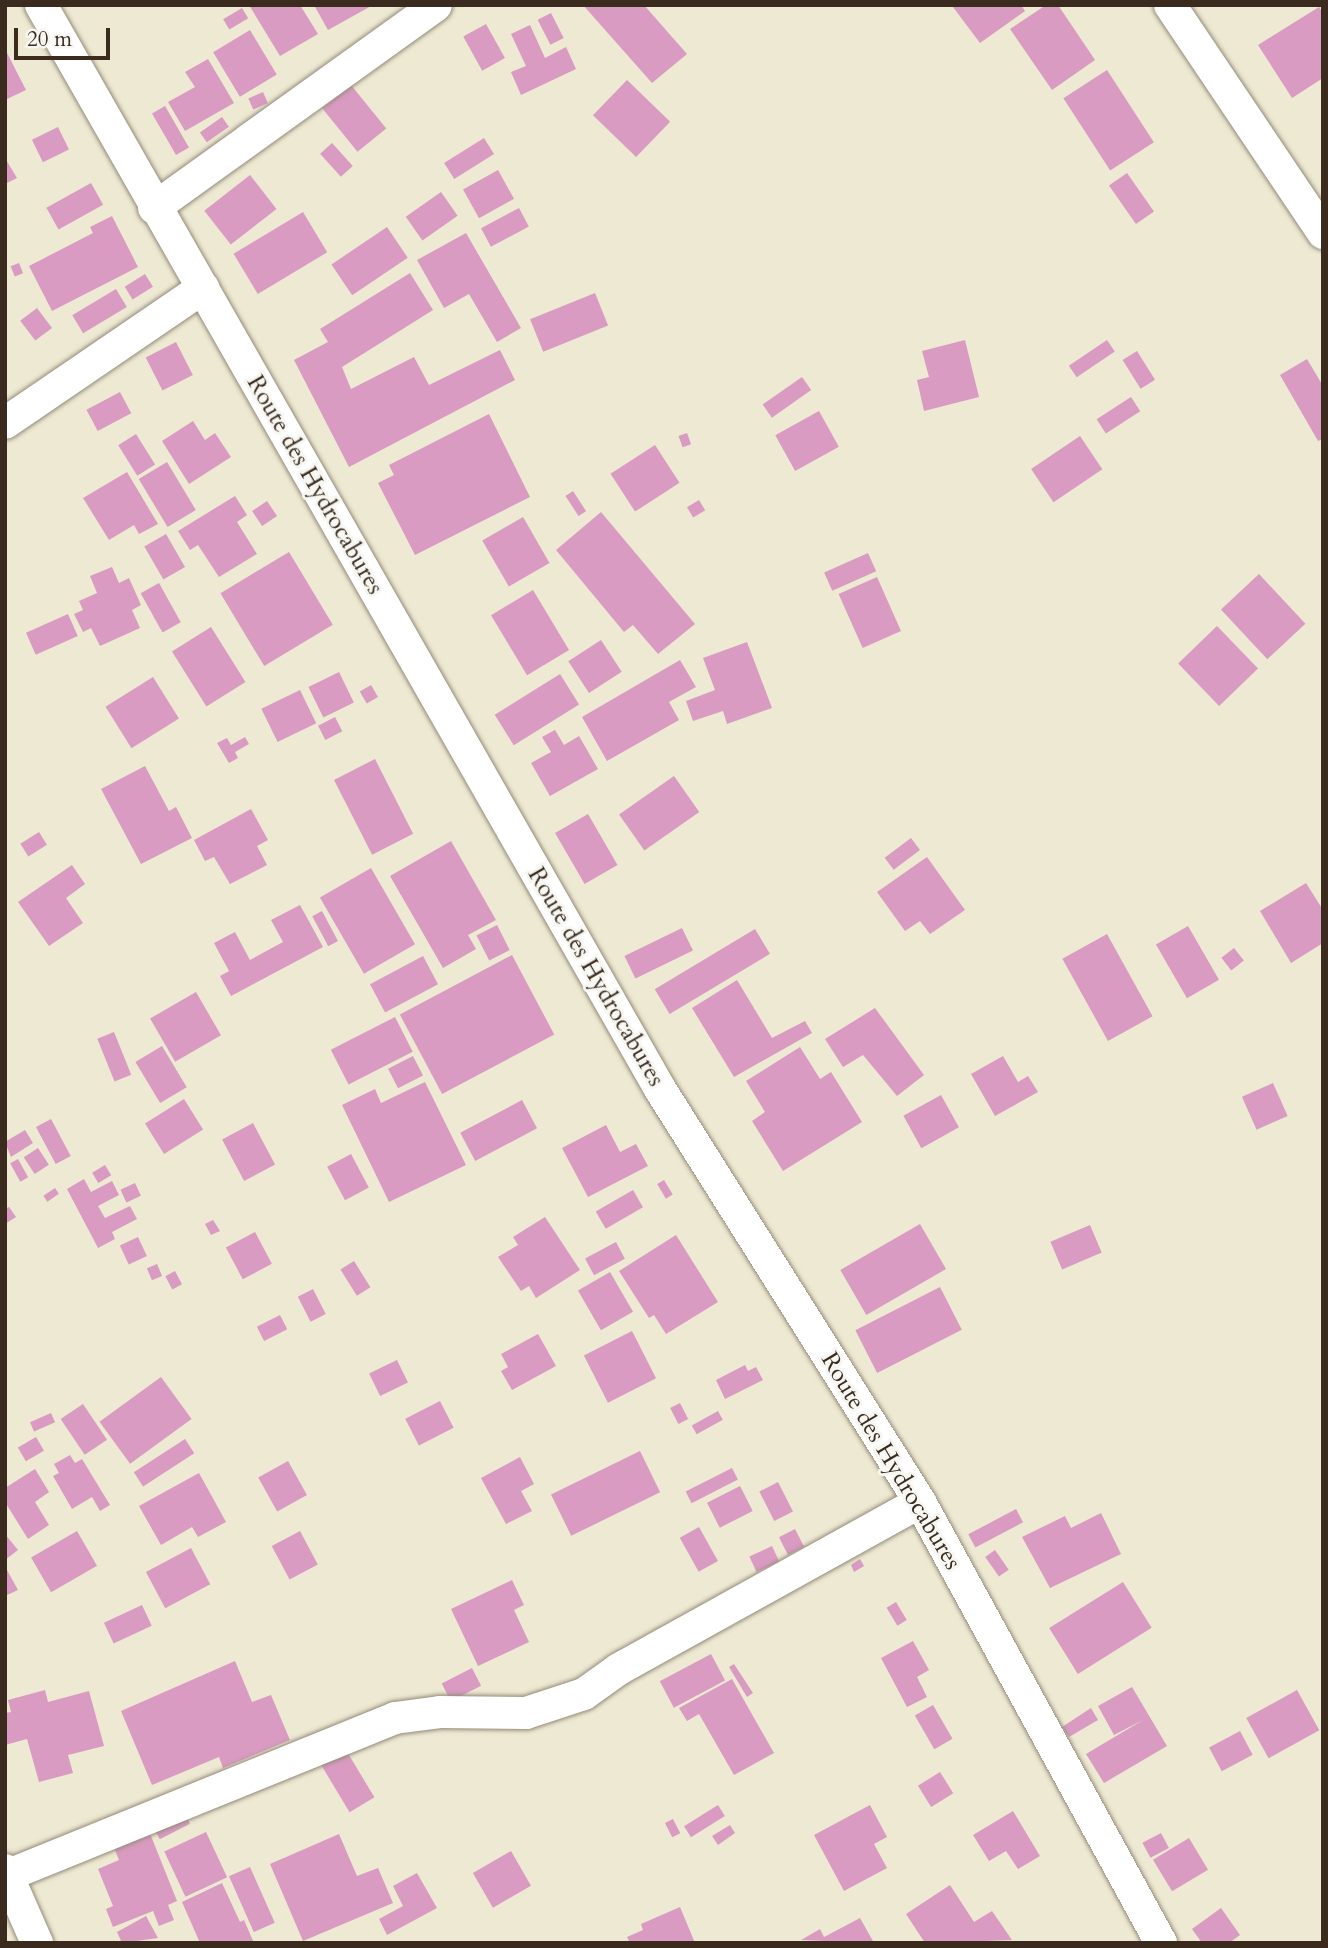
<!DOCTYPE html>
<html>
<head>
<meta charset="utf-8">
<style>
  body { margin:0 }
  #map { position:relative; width:1328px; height:1948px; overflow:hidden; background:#ede9d3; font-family:Cardo,serif }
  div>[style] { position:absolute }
  .building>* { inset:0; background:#d99bc2; transform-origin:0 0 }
  .roads { filter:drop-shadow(0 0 2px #948a78) drop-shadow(0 0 2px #948a78) }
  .minor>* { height:32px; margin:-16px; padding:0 16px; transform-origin:16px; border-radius:16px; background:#fff }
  span { translate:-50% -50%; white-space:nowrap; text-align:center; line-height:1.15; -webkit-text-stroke:6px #f6f6f2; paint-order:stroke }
  .street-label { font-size:24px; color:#3b2a1e }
  .frame { position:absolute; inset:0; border:7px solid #3b2a1e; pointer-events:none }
  .scale { position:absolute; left:14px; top:28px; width:96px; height:32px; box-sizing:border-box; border:4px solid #3b2a1e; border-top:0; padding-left:9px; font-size:21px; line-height:24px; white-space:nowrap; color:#3b2a1e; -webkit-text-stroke:5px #f6f6f2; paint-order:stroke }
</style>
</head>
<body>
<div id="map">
  <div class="building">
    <i style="clip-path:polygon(249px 5px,300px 5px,318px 34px,280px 56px)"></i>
    <i style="clip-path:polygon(314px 5px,373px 5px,328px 30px)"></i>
    <i style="clip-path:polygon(583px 5px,644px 5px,687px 54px,652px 83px)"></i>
    <i style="clip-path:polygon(1021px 5px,1025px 11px,980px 43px,953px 7px)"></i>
    <i style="clip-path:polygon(1046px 5px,1058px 5px,1095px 60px,1052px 90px,1010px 29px)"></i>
    <i style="clip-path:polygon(1319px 7px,1323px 13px,1323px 78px,1292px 98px,1258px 45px)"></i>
    <i style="left:242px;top:8px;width:12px;height:22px;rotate:59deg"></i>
    <i style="left:551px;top:13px;width:28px;height:15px;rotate:63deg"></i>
    <i style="left:486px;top:24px;width:39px;height:26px;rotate:61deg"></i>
    <i style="clip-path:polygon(530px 25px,545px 58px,566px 47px,576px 69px,521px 95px,511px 72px,526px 66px,511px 34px)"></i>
    <i style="left:250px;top:30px;width:52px;height:43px;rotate:59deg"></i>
    <i style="clip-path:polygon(5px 49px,26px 90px,5px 100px)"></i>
    <i style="clip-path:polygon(208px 59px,234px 103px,185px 131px,168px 102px,195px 87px,185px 72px)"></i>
    <i style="left:1107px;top:70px;width:86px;height:52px;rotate:57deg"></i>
    <i style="left:627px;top:80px;width:60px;height:49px;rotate:44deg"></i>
    <i style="left:351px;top:85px;width:56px;height:37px;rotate:51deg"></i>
    <i style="left:263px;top:92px;width:12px;height:16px;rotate:66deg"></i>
    <i style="left:165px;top:106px;width:48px;height:15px;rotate:60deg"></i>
    <i style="left:222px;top:117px;width:12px;height:27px;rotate:55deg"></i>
    <i style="left:58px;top:127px;width:25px;height:29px;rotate:64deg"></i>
    <i style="left:484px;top:138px;width:19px;height:47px;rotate:58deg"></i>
    <i style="left:332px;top:143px;width:31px;height:16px;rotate:48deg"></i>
    <i style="clip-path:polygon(5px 158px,17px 178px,5px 184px)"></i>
    <i style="left:498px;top:170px;width:33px;height:40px;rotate:61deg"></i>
    <i style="left:1127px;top:173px;width:47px;height:22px;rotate:55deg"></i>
    <i style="left:250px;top:175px;width:43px;height:58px;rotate:52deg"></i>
    <i style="left:91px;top:183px;width:25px;height:51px;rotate:61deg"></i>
    <i style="left:441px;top:192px;width:29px;height:43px;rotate:55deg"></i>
    <i style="left:519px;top:208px;width:21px;height:43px;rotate:62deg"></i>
    <i style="left:303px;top:212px;width:47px;height:81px;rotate:59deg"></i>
    <i style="clip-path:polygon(112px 216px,138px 267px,52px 311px,29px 266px,93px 233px,90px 227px)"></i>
    <i style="left:387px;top:227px;width:37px;height:67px;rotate:56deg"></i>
    <i style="clip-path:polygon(466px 233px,521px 328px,497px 342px,469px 294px,444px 308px,417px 260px)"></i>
    <i style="left:19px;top:263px;width:11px;height:9px;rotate:68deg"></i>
    <i style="clip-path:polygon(410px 273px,433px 310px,342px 367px,351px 389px,414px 357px,429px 385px,500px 350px,515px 380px,349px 467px,294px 360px,328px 342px,320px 329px)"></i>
    <i style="left:145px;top:274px;width:15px;height:24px;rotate:58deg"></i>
    <i style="left:116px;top:289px;width:21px;height:51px;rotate:59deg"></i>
    <i style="left:595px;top:293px;width:35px;height:70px;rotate:68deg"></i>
    <i style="left:37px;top:308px;width:25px;height:21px;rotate:53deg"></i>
    <i style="clip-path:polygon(965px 340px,979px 397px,924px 411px,917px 380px,929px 377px,922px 351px)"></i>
    <i style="left:1107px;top:340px;width:14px;height:46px;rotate:56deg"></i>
    <i style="left:176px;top:342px;width:37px;height:34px;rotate:63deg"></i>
    <i style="left:1137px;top:351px;width:34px;height:17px;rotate:58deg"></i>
    <i style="clip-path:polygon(1307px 359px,1323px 386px,1323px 439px,1318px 441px,1280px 375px)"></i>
    <i style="left:802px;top:377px;width:16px;height:48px;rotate:55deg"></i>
    <i style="left:120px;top:392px;width:24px;height:38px;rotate:62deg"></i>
    <i style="left:1131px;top:397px;width:17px;height:41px;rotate:57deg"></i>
    <i style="left:819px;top:411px;width:41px;height:50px;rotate:61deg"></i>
    <i style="clip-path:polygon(489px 414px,530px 497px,415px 555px,378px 483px,394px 475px,389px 465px)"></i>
    <i style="clip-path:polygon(193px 421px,205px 440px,215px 433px,231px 457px,189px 484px,162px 441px)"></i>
    <i style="left:687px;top:433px;width:12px;height:9px;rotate:70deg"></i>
    <i style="left:136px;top:434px;width:36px;height:21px;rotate:58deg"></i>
    <i style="left:1080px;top:436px;width:40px;height:59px;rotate:56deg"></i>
    <i style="left:655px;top:445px;width:45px;height:53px;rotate:57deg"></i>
    <i style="left:167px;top:462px;width:56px;height:33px;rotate:59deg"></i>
    <i style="clip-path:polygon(127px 472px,158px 524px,139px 534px,134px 525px,109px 540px,83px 498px)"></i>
    <i style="left:573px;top:491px;width:24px;height:9px;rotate:57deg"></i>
    <i style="clip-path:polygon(235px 496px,247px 515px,237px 522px,257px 554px,219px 577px,198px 545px,190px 550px,178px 531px)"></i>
    <i style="left:699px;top:500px;width:12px;height:14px;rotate:59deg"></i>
    <i style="left:267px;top:501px;width:18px;height:18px;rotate:56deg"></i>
    <i style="clip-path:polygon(601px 512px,695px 624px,658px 654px,633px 625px,624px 632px,556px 550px)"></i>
    <i style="left:523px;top:517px;width:53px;height:47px;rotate:60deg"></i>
    <i style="left:166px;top:534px;width:38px;height:25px;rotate:60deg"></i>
    <i style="left:289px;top:552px;width:85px;height:80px;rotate:59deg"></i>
    <i style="left:868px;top:553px;width:20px;height:48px;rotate:66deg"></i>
    <i style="clip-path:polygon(112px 567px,119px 583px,129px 578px,141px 605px,132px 610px,140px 628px,100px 646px,91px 628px,83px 632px,74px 614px,83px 610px,79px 601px,97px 593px,90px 576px)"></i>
    <i style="left:1259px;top:574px;width:68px;height:52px;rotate:47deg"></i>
    <i style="left:877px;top:577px;width:59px;height:42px;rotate:66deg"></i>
    <i style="left:159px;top:583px;width:45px;height:21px;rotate:61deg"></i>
    <i style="left:533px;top:590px;width:70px;height:49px;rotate:59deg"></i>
    <i style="left:68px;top:614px;width:24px;height:46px;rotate:66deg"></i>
    <i style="left:1217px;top:626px;width:59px;height:54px;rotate:46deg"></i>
    <i style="left:211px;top:627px;width:65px;height:46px;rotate:58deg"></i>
    <i style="left:601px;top:640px;width:38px;height:39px;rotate:57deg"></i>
    <i style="clip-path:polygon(747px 642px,772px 708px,727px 724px,723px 711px,693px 721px,686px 701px,715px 690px,703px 658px)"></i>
    <i style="clip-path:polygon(680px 660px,696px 687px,669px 702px,679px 720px,607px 761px,582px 717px)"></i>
    <i style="left:339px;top:672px;width:34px;height:34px;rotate:64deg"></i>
    <i style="left:560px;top:674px;width:36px;height:77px;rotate:58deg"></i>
    <i style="left:153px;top:677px;width:49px;height:56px;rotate:58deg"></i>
    <i style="left:371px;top:685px;width:14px;height:13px;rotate:60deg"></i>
    <i style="left:300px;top:690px;width:37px;height:43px;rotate:64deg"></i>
    <i style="left:335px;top:717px;width:16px;height:19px;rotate:63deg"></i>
    <i style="clip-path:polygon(555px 730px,564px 745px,579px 736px,598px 769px,550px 796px,531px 763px,551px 752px,542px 737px)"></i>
    <i style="clip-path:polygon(245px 737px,249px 744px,235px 752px,238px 758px,229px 763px,217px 743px,227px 738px,231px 745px)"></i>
    <i style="left:375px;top:759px;width:84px;height:46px;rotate:63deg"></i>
    <i style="clip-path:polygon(145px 766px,169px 811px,176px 807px,192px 838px,141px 864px,101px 789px)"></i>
    <i style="left:674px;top:776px;width:44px;height:67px;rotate:55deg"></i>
    <i style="clip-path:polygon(251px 809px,268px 840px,257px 846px,267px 865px,230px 884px,214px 857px,205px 861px,194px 840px)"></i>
    <i style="left:588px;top:814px;width:59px;height:38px;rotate:60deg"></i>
    <i style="left:39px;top:832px;width:15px;height:22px;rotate:58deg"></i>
    <i style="left:911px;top:838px;width:15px;height:33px;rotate:53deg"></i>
    <i style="clip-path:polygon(451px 841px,496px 920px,468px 935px,476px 949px,443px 968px,390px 876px)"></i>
    <i style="clip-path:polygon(927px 857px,965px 910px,930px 934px,920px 921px,905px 931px,877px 892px)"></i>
    <i style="clip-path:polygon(72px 865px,85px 884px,66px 898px,83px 923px,49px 946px,18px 902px)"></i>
    <i style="left:371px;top:868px;width:88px;height:59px;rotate:60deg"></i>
    <i style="clip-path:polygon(1306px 883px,1323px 910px,1323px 943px,1291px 963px,1260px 911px)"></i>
    <i style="clip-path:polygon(300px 905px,323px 947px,231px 996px,220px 976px,229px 971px,214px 943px,235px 932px,250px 960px,283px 942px,271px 920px)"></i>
    <i style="left:322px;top:911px;width:34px;height:11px;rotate:62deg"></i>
    <i style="left:497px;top:925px;width:28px;height:23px;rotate:63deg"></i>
    <i style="left:1188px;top:926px;width:62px;height:37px;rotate:60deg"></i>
    <i style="left:682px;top:928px;width:25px;height:64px;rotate:64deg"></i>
    <i style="left:755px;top:929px;width:29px;height:117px;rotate:59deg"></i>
    <i style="left:1107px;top:934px;width:94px;height:51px;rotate:61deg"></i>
    <i style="left:1234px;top:948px;width:16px;height:16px;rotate:52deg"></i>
    <i style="left:512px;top:955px;width:90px;height:127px;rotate:62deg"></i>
    <i style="left:423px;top:956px;width:32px;height:60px;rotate:62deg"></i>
    <i style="clip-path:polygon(737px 980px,772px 1038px,805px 1021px,812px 1033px,734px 1077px,692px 1008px)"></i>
    <i style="left:196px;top:992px;width:50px;height:53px;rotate:60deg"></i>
    <i style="clip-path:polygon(875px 1008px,924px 1075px,897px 1096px,863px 1055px,843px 1067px,825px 1039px)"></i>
    <i style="left:395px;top:1017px;width:39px;height:72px;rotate:63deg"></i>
    <i style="left:114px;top:1032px;width:46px;height:18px;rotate:68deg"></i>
    <i style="left:162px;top:1046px;width:48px;height:31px;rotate:59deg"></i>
    <i style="clip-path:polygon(800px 1047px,820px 1079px,831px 1072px,862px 1122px,783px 1171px,752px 1121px,765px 1112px,746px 1081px)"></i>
    <i style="left:413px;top:1056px;width:22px;height:28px;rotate:63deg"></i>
    <i style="clip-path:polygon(1003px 1056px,1018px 1082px,1028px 1076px,1038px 1092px,995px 1116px,971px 1074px)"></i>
    <i style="clip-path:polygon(425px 1082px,466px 1165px,389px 1202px,342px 1105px,375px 1089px,381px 1103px)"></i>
    <i style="left:1273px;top:1083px;width:36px;height:34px;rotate:66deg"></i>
    <i style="left:941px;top:1095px;width:37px;height:43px;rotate:61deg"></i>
    <i style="left:184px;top:1099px;width:36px;height:46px;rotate:58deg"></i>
    <i style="left:522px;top:1100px;width:32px;height:70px;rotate:62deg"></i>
    <i style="left:51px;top:1119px;width:42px;height:17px;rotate:62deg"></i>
    <i style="left:253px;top:1123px;width:47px;height:35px;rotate:62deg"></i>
    <i style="clip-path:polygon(606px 1125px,620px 1152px,636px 1144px,648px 1166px,588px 1197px,562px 1148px)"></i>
    <i style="clip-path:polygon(25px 1130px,33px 1143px,11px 1157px,5px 1142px)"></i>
    <i style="left:38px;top:1148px;width:20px;height:17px;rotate:57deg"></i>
    <i style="left:351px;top:1154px;width:38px;height:27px;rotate:62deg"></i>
    <i style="left:18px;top:1159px;width:21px;height:9px;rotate:61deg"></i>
    <i style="left:105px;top:1165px;width:12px;height:15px;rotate:59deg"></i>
    <i style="clip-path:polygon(84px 1179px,91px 1192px,112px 1181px,119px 1195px,98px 1206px,105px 1218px,130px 1206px,137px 1219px,112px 1232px,115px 1239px,98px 1248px,67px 1189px)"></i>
    <i style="left:664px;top:1180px;width:17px;height:8px;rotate:59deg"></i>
    <i style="left:135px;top:1183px;width:14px;height:16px;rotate:65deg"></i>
    <i style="left:55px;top:1188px;width:7px;height:14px;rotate:56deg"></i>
    <i style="left:633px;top:1190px;width:20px;height:43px;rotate:60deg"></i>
    <i style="clip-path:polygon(9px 1207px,16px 1217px,5px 1224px,5px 1209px)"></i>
    <i style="clip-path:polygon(545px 1217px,580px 1270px,536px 1298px,529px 1286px,521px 1291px,498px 1257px,518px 1245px,513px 1237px)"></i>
    <i style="clip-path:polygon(213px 1220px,220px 1231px,211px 1235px,205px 1224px)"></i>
    <i style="left:920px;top:1224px;width:52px;height:92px;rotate:60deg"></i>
    <i style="left:1090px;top:1225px;width:30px;height:43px;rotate:67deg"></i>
    <i style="left:255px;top:1232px;width:36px;height:33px;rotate:62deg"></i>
    <i style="clip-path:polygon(676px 1235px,718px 1302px,666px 1334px,654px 1315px,649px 1318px,619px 1271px)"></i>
    <i style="left:138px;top:1237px;width:21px;height:20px;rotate:65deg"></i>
    <i style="left:616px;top:1242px;width:19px;height:35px;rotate:62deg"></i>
    <i style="left:354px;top:1261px;width:31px;height:16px;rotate:58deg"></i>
    <i style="left:157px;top:1264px;width:13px;height:11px;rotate:67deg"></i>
    <i style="left:175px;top:1271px;width:15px;height:11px;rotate:62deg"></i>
    <i style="left:610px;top:1272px;width:46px;height:37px;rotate:60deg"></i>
    <i style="left:940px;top:1287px;width:48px;height:95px;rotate:63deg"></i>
    <i style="left:313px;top:1289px;width:28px;height:17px;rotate:63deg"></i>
    <i style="left:280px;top:1315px;width:16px;height:26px;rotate:63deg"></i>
    <i style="left:632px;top:1331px;width:53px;height:54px;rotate:63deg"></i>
    <i style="clip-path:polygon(538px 1334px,556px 1366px,512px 1390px,501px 1371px,508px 1367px,501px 1354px)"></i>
    <i style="left:397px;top:1360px;width:25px;height:31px;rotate:64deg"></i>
    <i style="clip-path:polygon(745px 1365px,748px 1371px,756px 1367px,763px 1380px,725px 1399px,716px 1380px)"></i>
    <i style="left:161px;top:1377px;width:52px;height:76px;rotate:54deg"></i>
    <i style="left:440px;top:1401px;width:30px;height:39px;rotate:63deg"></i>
    <i style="left:680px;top:1403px;width:18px;height:11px;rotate:63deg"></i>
    <i style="left:83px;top:1404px;width:43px;height:27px;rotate:56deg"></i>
    <i style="left:718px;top:1411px;width:10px;height:30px;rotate:61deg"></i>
    <i style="left:51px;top:1413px;width:10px;height:23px;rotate:66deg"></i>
    <i style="left:36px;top:1437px;width:16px;height:21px;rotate:60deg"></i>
    <i style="left:185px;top:1439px;width:17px;height:61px;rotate:57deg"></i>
    <i style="left:640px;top:1451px;width:46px;height:99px;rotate:64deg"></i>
    <i style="clip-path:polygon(70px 1455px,75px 1463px,82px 1459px,110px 1505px,100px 1511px,92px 1497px,72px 1509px,53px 1476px,59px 1473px,54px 1464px)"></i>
    <i style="clip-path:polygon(520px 1457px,534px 1484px,521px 1491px,532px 1511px,506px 1524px,481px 1478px)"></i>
    <i style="left:288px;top:1461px;width:39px;height:34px;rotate:61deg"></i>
    <i style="left:732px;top:1468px;width:13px;height:52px;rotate:63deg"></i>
    <i style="clip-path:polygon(35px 1469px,49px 1492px,35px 1502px,49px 1525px,28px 1539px,5px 1502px,5px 1488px)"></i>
    <i style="clip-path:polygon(199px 1473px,226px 1522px,198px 1537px,192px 1527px,161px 1545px,139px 1506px)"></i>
    <i style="left:778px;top:1482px;width:33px;height:21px;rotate:63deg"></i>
    <i style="left:740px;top:1486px;width:28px;height:37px;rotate:63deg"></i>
    <i style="left:1016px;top:1509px;width:15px;height:54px;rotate:62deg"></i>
    <i style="clip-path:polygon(1101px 1513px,1121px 1554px,1050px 1588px,1022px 1537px,1065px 1516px,1071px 1528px)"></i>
    <i style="left:699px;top:1527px;width:39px;height:22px;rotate:61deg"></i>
    <i style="left:795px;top:1529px;width:20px;height:18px;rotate:63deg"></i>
    <i style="left:77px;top:1531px;width:40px;height:53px;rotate:60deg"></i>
    <i style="left:300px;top:1531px;width:38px;height:32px;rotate:62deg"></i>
    <i style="clip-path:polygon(5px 1534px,18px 1550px,5px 1560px)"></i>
    <i style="left:772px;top:1546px;width:17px;height:25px;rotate:65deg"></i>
    <i style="left:191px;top:1548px;width:41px;height:51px;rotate:62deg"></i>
    <i style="left:995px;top:1550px;width:24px;height:12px;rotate:55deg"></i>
    <i style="clip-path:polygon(860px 1559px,864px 1566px,854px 1572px,851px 1565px)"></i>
    <i style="clip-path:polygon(7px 1570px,18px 1590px,5px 1596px,5px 1571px)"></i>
    <i style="clip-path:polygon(512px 1580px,524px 1605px,514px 1610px,529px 1642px,478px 1666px,451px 1609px)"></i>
    <i style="left:1123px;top:1582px;width:54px;height:87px;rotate:58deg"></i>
    <i style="left:896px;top:1602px;width:21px;height:11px;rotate:59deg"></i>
    <i style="left:142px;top:1605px;width:23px;height:42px;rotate:65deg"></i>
    <i style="clip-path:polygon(913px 1641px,929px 1670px,917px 1677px,927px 1697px,907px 1707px,881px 1658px)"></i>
    <i style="left:711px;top:1654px;width:30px;height:58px;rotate:62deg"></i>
    <i style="clip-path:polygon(235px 1661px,252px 1702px,271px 1695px,290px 1740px,223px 1768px,219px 1757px,152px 1785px,121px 1711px)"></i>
    <i style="clip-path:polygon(734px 1664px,753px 1693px,747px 1697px,729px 1667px)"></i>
    <i style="left:472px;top:1668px;width:20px;height:34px;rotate:63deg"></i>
    <i style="clip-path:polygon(732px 1679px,774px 1753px,734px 1775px,699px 1714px,687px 1721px,679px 1708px)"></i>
    <i style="clip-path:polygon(1132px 1687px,1167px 1746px,1104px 1783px,1086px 1754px,1143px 1720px,1114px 1735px,1098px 1706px)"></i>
    <i style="clip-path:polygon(45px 1690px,48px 1702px,89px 1691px,104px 1746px,68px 1755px,73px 1773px,39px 1782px,27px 1739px,5px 1745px,5px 1713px,11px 1712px,8px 1700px)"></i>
    <i style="left:1297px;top:1690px;width:46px;height:58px;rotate:61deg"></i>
    <i style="left:933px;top:1705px;width:39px;height:21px;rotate:60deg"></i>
    <i style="clip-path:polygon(1091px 1708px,1098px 1720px,1069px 1737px,1062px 1727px)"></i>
    <i style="left:1240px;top:1731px;width:27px;height:35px;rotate:62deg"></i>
    <i style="left:343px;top:1745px;width:61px;height:29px;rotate:59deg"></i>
    <i style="left:940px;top:1772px;width:25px;height:26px;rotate:58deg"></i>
    <i style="left:718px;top:1805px;width:13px;height:40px;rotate:58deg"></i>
    <i style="clip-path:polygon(870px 1805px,887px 1837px,874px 1844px,887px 1868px,844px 1891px,814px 1835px)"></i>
    <i style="clip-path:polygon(1013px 1811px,1040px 1856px,1018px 1869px,1006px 1851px,989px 1861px,973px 1835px)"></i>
    <i style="left:185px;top:1814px;width:11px;height:34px;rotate:63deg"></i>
    <i style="left:673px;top:1819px;width:16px;height:9px;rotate:63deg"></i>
    <i style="clip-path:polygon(730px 1825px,735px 1833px,718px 1845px,712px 1836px)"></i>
    <i style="clip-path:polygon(149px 1831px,177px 1901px,168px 1905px,174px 1920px,159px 1926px,153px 1911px,113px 1927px,106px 1909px,113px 1906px,98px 1869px,119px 1860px,113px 1845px)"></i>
    <i style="left:206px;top:1832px;width:50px;height:46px;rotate:65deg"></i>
    <i style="left:1161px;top:1833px;width:17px;height:21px;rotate:62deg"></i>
    <i style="clip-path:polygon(339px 1834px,357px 1876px,378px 1868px,393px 1903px,303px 1941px,270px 1864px)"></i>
    <i style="left:1189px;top:1838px;width:37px;height:42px;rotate:59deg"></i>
    <i style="left:511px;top:1851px;width:40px;height:44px;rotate:60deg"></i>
    <i style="left:250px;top:1867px;width:61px;height:23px;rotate:66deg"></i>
    <i style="clip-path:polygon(417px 1873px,437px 1908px,387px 1935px,379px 1919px,403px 1906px,393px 1886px)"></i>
    <i style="clip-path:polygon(222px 1883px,240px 1922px,244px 1920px,254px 1943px,200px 1943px,182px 1902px)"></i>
    <i style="clip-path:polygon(950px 1885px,974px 1922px,992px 1911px,1012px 1940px,925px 1943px,906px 1914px)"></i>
    <i style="clip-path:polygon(680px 1907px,695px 1943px,630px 1943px,627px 1937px,643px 1930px,641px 1924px)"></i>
    <i style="clip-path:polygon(1221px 1908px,1240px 1935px,1229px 1943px,1202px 1943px,1192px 1929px)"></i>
    <i style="clip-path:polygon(146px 1916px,158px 1938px,122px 1943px,117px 1932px)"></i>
    <i style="clip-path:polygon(860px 1918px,874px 1943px,801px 1940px,820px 1929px,824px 1937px)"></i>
  </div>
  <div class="roads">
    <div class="minor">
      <i style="left:41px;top:5px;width:1248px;rotate:60.27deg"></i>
      <i style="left:660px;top:1089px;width:488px;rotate:57.8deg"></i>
      <i style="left:920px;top:1502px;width:503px;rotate:61.34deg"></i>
      <i style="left:1170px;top:5px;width:275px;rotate:56.1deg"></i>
      <i style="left:154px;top:208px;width:347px;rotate:-35.7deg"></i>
      <i style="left:5px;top:423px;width:240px;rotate:-34.3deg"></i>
      <i style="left:5px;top:1870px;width:80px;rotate:66.3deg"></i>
      <i style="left:11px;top:1874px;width:414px;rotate:-22.1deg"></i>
      <i style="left:395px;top:1718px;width:45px;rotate:-7.6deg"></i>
      <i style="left:440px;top:1712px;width:86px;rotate:0.7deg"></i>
      <i style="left:526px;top:1713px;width:61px;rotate:-18.1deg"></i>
      <i style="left:584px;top:1694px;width:43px;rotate:-35.5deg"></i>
      <i style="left:619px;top:1669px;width:344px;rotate:-29deg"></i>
    </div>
  </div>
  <div class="street-label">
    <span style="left:315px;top:485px;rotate:60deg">Route des Hydrocabures</span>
    <span style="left:596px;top:977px;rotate:60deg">Route des Hydrocabures</span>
    <span style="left:891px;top:1461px;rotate:59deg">Route des Hydrocabures</span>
  </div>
  <div class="frame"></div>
  <div class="scale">20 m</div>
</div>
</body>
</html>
